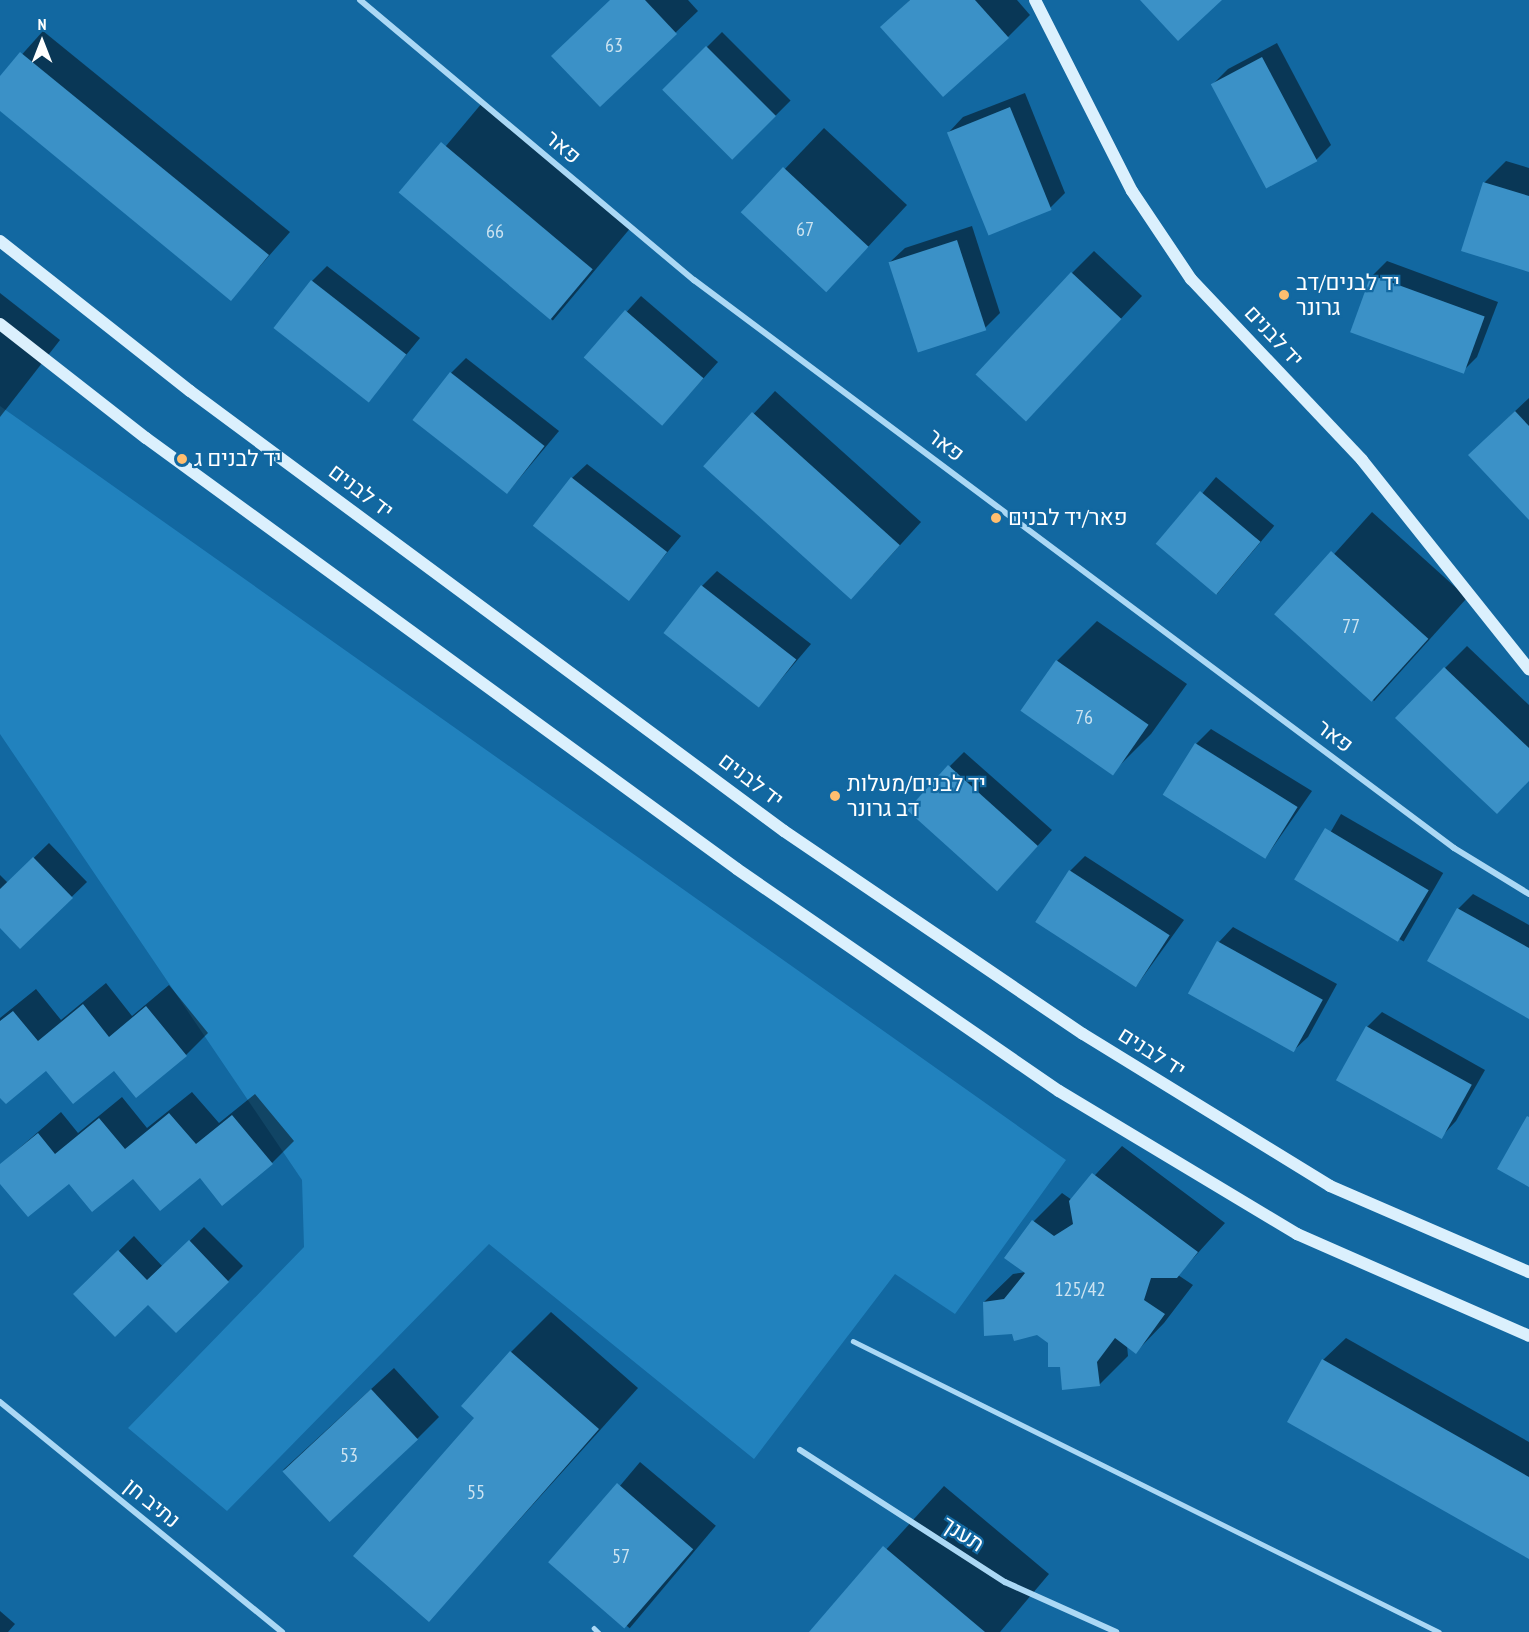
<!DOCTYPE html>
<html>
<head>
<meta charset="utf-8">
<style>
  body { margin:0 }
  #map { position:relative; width:1529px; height:1632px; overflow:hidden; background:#1268a1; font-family:"PT Sans Narrow",Heebo,sans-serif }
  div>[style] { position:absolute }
  .green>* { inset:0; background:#2182be }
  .shadow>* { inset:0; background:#0007; transform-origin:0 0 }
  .building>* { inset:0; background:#3b91c7; transform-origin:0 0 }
  .lane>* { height:4.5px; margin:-2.25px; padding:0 2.25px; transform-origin:2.25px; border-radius:2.25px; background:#abd8f5 }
  .street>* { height:6px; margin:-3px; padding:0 3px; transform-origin:3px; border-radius:3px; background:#abd8f5 }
  .secondary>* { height:12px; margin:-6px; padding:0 6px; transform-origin:6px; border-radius:6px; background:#dbf0fd }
  .dots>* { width:16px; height:16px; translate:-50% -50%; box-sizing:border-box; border:3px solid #1268a1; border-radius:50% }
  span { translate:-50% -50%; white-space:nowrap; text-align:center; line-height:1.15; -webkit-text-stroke:4.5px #1268a1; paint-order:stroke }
  .number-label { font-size:20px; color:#cee4f1 }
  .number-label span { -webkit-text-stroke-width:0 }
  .street-label { font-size:22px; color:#fff }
  .poi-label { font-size:22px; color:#fff }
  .left { translate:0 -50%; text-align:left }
  .north { position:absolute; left:12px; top:12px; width:60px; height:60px; -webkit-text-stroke:4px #1268a1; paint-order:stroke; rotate:0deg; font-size:16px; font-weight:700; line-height:24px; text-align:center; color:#fff }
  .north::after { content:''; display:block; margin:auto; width:21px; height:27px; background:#fff; clip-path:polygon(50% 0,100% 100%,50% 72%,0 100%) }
</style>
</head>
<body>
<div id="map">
  <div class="green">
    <i style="clip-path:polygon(0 406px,1066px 1160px,955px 1314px,895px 1274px,754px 1459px,489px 1244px,227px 1511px,128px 1428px,304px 1247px,302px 1180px,0 734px)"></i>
  </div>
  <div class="shadow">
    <i style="clip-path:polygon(611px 0,688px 0,698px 11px,600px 105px)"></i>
    <i style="clip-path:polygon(910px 0,1017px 0,1030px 15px,1008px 37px,882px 27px)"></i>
    <i style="clip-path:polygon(43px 31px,290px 232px,231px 299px,0 109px,0 79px)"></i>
    <i style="left:722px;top:32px;width:97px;height:81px;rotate:45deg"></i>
    <i style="clip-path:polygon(1277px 43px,1331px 145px,1316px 160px,1213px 84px,1228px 69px)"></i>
    <i style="clip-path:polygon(1025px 93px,1065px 193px,1050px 208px,949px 132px,963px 117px)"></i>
    <i style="left:482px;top:103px;width:194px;height:121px;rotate:40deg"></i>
    <i style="clip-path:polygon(824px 128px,907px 205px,866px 249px,743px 213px)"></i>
    <i style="clip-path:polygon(1506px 161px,1529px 168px,1529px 270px,1484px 183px)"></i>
    <i style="clip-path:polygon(972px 226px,1000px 313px,985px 328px,890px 262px,905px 248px)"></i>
    <i style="clip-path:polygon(1094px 251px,1142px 296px,1049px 396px,1072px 273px)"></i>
    <i style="clip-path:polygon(1387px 261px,1498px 302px,1477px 357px,1462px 372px,1372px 276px)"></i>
    <i style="clip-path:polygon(327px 266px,420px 338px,369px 400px,312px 281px)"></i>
    <i style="clip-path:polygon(0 293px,60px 340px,0 417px)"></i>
    <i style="clip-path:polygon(641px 296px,718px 362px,676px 409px,586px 357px)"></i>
    <i style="clip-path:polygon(466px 358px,559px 431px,508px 492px,451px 373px)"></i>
    <i style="clip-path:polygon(775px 391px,921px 522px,873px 575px,705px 466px)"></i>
    <i style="clip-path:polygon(1529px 398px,1529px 517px,1492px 433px)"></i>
    <i style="clip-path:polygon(587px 464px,681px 536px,629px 598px,572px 478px)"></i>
    <i style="left:1216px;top:477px;width:76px;height:89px;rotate:40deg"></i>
    <i style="left:1372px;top:512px;width:128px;height:139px;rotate:42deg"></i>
    <i style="clip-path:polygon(717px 571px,811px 644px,759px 705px,702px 586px)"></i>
    <i style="clip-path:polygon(1097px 621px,1187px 684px,1151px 734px,1111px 774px,1057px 661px)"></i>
    <i style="clip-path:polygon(1467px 646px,1529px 705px,1529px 780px,1445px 668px)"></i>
    <i style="clip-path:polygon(1211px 729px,1312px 791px,1266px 857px,1196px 744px)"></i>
    <i style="clip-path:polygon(964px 752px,1052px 830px,1012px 874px,950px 766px)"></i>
    <i style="left:1341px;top:814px;width:118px;height:79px;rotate:30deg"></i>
    <i style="clip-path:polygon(49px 843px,87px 882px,20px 947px,0 926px,0 875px,8px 883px)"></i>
    <i style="clip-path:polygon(1085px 856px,1184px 920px,1137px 985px,1070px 871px)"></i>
    <i style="clip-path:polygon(1473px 894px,1529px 925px,1529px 1017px,1458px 909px)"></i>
    <i style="clip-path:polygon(1233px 927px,1337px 984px,1308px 1037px,1293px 1051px,1190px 993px,1219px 942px)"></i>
    <i style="clip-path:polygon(106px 983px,132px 1016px,169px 985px,208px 1033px,186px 1055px,114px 1068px,47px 1068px,0 1095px,0 1018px,36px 989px,61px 1020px)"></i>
    <i style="clip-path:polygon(1382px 1012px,1485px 1070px,1456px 1121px,1442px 1136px,1338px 1079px,1367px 1027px)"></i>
    <i style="clip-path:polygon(192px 1092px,219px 1123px,255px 1094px,294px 1141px,272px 1163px,201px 1176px,0 1181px,0 1165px,61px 1112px,78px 1133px,122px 1097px,147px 1128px)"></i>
    <i style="clip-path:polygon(1122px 1146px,1225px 1223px,1178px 1275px,1193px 1285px,1164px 1323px,1136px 1352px,1127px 1345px,1128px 1356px,1099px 1385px,1061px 1366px,1050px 1343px,1037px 1333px,1013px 1332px,984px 1302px,1013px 1274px,1026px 1272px,1034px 1221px,1062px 1193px,1072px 1200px)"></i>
    <i style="clip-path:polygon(204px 1227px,243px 1266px,228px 1281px,75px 1294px,134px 1236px,163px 1267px)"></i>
    <i style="clip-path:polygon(551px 1312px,638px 1388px,429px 1620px,477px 1418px,511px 1352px)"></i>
    <i style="clip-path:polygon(1346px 1338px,1529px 1442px,1529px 1557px,1323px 1360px)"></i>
    <i style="clip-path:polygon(394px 1368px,439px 1417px,417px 1439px,283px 1470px)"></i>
    <i style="left:640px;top:1462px;width:99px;height:134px;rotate:40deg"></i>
    <i style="clip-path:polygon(944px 1486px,1049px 1574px,1000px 1632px,811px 1632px)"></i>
    <i style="clip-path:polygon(0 1611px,15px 1624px,8px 1632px,0 1632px)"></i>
  </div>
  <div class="building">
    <i style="clip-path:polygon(610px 0,645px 0,677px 34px,600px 107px,551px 56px)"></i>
    <i style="clip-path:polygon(910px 0,975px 0,1009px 38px,943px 97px,880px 27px)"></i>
    <i style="clip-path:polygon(1140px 0,1222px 0,1178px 41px)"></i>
    <i style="left:706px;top:46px;width:99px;height:62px;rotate:45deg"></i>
    <i style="clip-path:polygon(20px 52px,269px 255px,231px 301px,0 111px,0 76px)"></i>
    <i style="left:1262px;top:57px;width:118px;height:58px;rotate:62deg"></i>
    <i style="left:1010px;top:107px;width:111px;height:68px;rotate:68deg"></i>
    <i style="left:441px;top:142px;width:198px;height:66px;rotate:40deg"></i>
    <i style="left:783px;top:167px;width:117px;height:62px;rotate:43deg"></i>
    <i style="clip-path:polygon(1483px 182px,1529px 196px,1529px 272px,1461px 251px)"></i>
    <i style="left:957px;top:240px;width:95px;height:72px;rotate:72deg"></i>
    <i style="left:1071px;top:272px;width:69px;height:140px;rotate:43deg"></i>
    <i style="left:1371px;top:275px;width:121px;height:61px;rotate:20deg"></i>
    <i style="left:311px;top:280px;width:121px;height:61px;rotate:38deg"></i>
    <i style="left:625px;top:310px;width:104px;height:63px;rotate:41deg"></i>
    <i style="left:450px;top:372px;width:120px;height:61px;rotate:38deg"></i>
    <i style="clip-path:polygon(1515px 411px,1529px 426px,1529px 520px,1468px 455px)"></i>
    <i style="left:752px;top:412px;width:199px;height:73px;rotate:42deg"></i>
    <i style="left:571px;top:477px;width:122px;height:62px;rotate:38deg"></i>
    <i style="left:1200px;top:491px;width:79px;height:69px;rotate:40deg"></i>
    <i style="left:1331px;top:551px;width:131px;height:85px;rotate:42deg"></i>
    <i style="left:701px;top:585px;width:121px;height:61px;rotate:38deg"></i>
    <i style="left:1056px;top:660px;width:113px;height:62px;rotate:35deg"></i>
    <i style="clip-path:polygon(1444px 667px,1529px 748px,1529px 781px,1497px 814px,1395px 718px)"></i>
    <i style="left:1195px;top:743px;width:121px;height:61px;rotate:32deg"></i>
    <i style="left:948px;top:765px;width:121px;height:61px;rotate:42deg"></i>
    <i style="left:1325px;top:828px;width:121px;height:60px;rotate:31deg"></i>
    <i style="clip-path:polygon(33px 857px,73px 898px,20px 949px,0 928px,0 889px)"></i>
    <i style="left:1069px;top:870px;width:120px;height:62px;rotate:33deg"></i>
    <i style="clip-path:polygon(1457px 908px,1529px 948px,1529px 1019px,1427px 961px)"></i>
    <i style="left:1217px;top:941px;width:121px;height:60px;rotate:29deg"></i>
    <i style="clip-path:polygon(83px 1004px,109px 1037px,146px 1006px,187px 1056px,136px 1098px,114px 1071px,73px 1104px,46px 1071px,6px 1104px,0 1098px,0 1021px,13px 1011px,38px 1041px)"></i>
    <i style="left:1366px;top:1026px;width:121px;height:62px;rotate:29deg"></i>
    <i style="clip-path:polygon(169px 1113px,196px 1144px,232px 1115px,273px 1164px,222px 1206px,200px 1178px,160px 1211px,133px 1179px,92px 1212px,69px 1184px,28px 1217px,0 1184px,0 1164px,38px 1133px,55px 1154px,99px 1118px,125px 1149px)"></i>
    <i style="clip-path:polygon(1527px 1116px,1529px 1117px,1529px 1187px,1497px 1169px)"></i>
    <i style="clip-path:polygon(1092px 1173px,1198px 1252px,1177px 1278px,1151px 1278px,1144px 1300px,1165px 1314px,1136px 1354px,1115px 1338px,1097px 1362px,1100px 1386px,1062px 1390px,1060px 1367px,1048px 1367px,1048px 1343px,1037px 1335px,1014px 1341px,1012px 1334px,984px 1336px,983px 1302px,1004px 1299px,1025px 1273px,1004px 1258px,1032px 1220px,1054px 1236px,1073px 1224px,1069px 1201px)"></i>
    <i style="clip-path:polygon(189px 1240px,229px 1282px,176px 1333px,148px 1305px,115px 1337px,73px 1294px,118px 1250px,147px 1280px)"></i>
    <i style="clip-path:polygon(510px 1351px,599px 1429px,429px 1622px,353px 1556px,474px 1418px,461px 1406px)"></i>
    <i style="clip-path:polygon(1322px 1359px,1529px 1477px,1529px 1559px,1287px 1422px)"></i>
    <i style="left:371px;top:1389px;width:69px;height:121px;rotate:47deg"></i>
    <i style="left:617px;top:1483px;width:101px;height:105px;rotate:41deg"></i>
    <i style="clip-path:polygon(883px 1546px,985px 1632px,809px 1632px)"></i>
  </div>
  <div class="lane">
    <i style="left:853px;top:1341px;width:654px;rotate:26.41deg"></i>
    <i style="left:594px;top:1628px;width:6px;rotate:45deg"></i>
  </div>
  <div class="street">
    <i style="left:360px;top:0;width:436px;rotate:40deg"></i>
    <i style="left:694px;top:280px;width:949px;rotate:36.77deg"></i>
    <i style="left:1454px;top:848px;width:88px;rotate:31.5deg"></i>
    <i style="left:0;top:1402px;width:364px;rotate:39.2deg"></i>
    <i style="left:800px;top:1450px;width:244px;rotate:32.8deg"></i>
    <i style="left:1005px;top:1582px;width:122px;rotate:24.2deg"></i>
  </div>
  <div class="secondary">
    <i style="left:1035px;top:0;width:214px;rotate:63.1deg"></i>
    <i style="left:1132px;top:191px;width:106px;rotate:56.2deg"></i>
    <i style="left:1191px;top:279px;width:249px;rotate:46.6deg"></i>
    <i style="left:1362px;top:460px;width:268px;rotate:51.4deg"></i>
    <i style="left:0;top:241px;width:242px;rotate:38.3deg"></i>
    <i style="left:190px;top:391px;width:739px;rotate:36.53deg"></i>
    <i style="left:784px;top:831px;width:361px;rotate:34.2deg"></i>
    <i style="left:1083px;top:1034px;width:290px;rotate:31.6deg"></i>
    <i style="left:1330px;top:1186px;width:217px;rotate:23.4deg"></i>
    <i style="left:0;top:324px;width:185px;rotate:38deg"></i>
    <i style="left:146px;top:438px;width:731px;rotate:36.1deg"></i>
    <i style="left:737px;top:869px;width:391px;rotate:34.6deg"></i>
    <i style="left:1059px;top:1091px;width:278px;rotate:31deg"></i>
    <i style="left:1297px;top:1234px;width:253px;rotate:23.7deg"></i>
  </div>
  <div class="dots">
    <i style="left:1284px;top:295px;background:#ffbe6f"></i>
    <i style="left:182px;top:459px;background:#ffbe6f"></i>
    <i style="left:996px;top:518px;background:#ffbe6f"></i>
    <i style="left:835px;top:796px;background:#ffbe6f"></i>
  </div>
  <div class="number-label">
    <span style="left:614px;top:45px">63</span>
    <span style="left:805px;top:229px">67</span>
    <span style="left:495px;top:231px">66</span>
    <span style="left:1351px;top:626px">77</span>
    <span style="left:1084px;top:717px">76</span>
    <span style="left:1080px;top:1289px">125/42</span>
    <span style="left:349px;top:1455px">53</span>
    <span style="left:476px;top:1492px">55</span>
    <span style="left:621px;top:1556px">57</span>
  </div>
  <div class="street-label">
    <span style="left:563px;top:147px;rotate:40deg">פאר</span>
    <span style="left:1274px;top:336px;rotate:47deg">יד לבנים</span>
    <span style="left:946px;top:445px;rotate:37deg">פאר</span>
    <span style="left:361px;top:491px;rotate:37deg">יד לבנים</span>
    <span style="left:1335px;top:736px;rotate:37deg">פאר</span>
    <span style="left:751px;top:780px;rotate:37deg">יד לבנים</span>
    <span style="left:1152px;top:1052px;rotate:32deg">יד לבנים</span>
    <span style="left:152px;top:1503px;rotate:39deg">נתיב חן</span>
    <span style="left:963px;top:1534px;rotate:33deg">תענך</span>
  </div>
  <div class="poi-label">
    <span class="left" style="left:1296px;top:295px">יד לבנים/דב<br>גרונר</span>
    <span class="left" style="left:194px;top:459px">יד לבנים ג</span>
    <span class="left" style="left:1008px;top:518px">פאר/יד לבנים</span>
    <span class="left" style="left:847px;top:796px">יד לבנים/מעלות<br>דב גרונר</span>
  </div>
  <div class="north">N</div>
</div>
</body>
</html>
